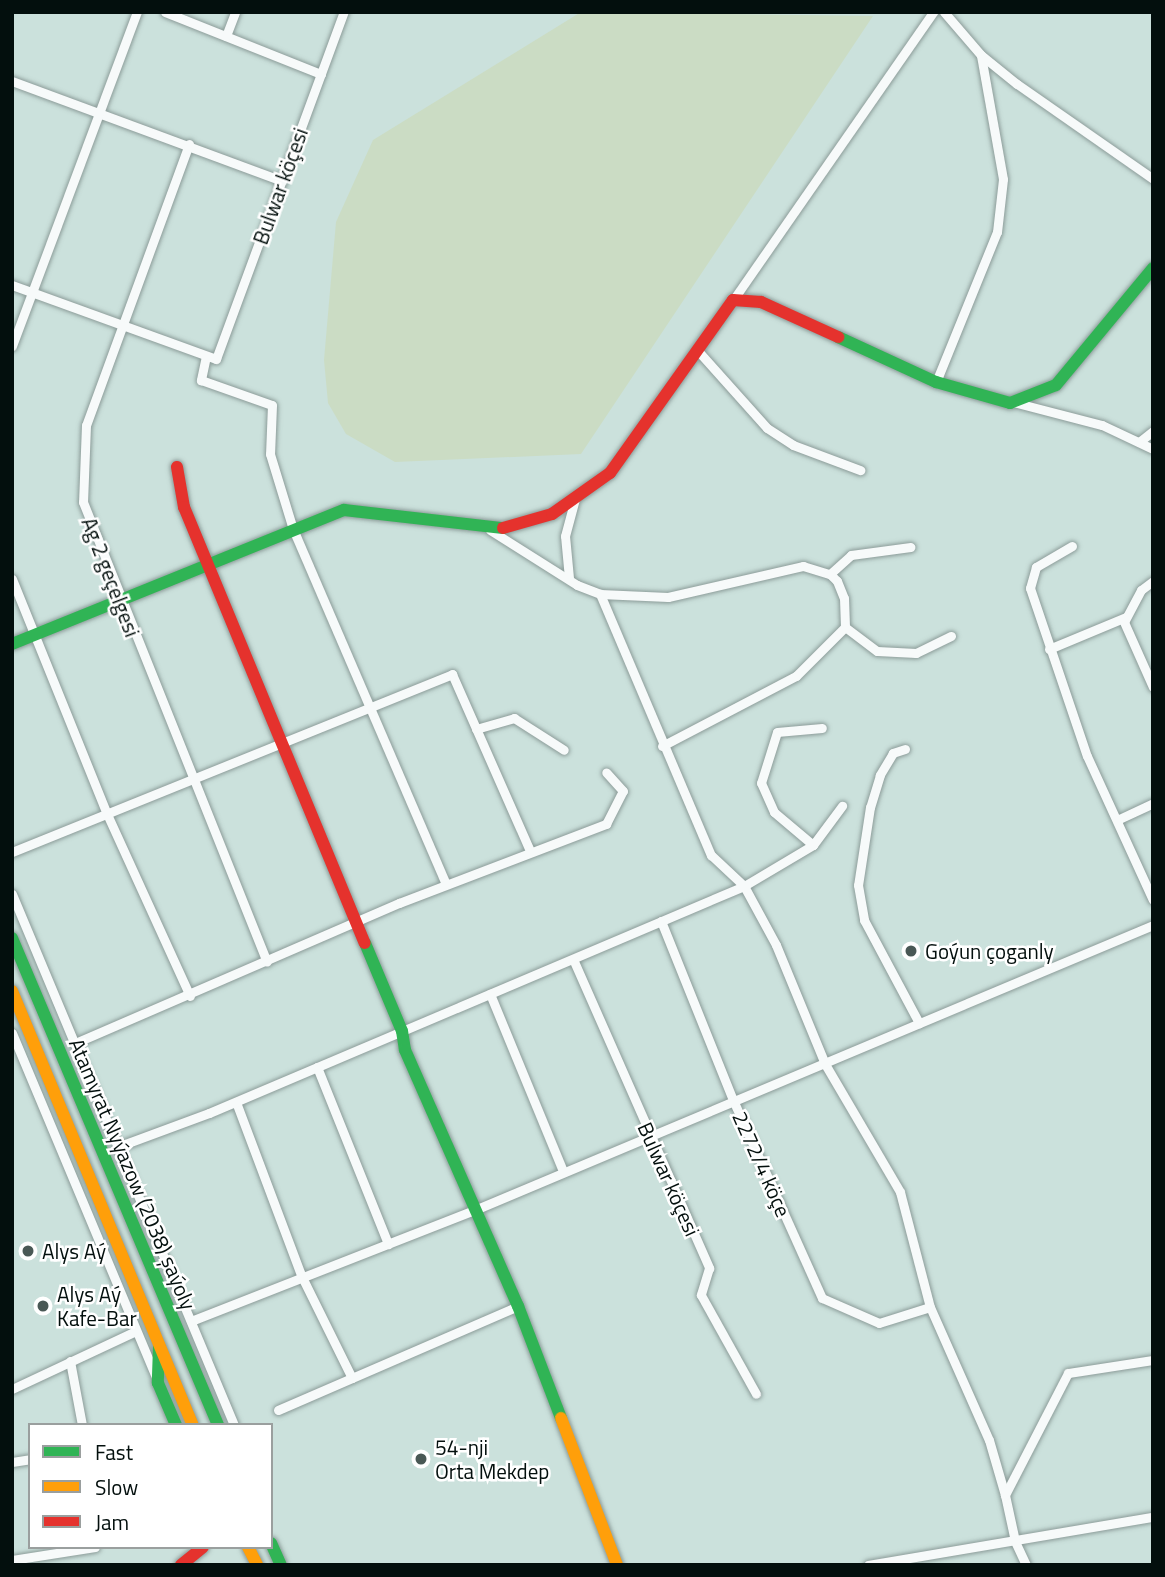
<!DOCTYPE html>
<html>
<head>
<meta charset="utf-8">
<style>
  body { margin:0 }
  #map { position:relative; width:1165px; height:1577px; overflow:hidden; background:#cbe1dc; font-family:"Titillium Web",sans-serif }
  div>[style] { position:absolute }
  .green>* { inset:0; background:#cbdcc4 }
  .roads { filter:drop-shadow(0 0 2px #8c9c99) drop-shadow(0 0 2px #8c9c99) }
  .street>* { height:9px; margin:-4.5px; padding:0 4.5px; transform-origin:4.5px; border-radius:4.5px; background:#f7fafa }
  .fast>* { height:12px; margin:-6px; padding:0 6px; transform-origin:6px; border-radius:6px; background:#30b455 }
  .slow>* { height:12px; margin:-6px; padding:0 6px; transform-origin:6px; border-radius:6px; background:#ff9f0a }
  .jam>* { height:12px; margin:-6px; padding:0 6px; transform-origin:6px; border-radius:6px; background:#e5322d }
  .dots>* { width:19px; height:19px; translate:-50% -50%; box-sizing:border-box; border:4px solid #fff; border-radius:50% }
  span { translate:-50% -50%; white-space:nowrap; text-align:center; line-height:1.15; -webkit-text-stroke:5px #fff; paint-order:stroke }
  .street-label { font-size:21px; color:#030f0d }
  .poi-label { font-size:21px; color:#030f0d }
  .left { translate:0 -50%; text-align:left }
  .frame { position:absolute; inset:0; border:14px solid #030f0d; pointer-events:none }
  .legend { position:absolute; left:28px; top:1423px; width:245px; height:126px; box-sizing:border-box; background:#fff; border:2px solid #9a9f9e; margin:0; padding:9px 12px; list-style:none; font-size:21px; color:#030f0d }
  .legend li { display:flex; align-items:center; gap:14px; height:35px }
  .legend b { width:35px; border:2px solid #9a9f9e }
</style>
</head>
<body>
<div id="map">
  <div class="green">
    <i style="clip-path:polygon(581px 12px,873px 16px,581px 454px,395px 462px,346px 434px,328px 403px,324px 360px,336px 222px,373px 140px)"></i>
  </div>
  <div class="roads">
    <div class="street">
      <i style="left:165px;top:12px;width:168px;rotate:21.7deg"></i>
      <i style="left:944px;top:12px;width:57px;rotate:49.3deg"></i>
      <i style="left:981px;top:55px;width:46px;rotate:38.9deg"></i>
      <i style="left:1017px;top:84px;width:166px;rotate:34.9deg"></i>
      <i style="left:226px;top:36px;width:26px;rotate:-69deg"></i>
      <i style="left:12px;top:81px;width:288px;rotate:20.3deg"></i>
      <i style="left:189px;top:144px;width:299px;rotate:110.1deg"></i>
      <i style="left:86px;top:425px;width:77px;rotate:92.2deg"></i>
      <i style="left:83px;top:502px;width:495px;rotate:68.2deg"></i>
      <i style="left:12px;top:285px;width:217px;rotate:19.9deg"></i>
      <i style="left:216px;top:359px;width:370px;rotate:-69.8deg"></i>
      <i style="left:733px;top:300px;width:351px;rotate:-55.2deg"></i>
      <i style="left:12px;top:346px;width:357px;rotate:-69.5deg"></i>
      <i style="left:699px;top:352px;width:102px;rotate:48.2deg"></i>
      <i style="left:767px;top:428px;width:31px;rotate:33deg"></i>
      <i style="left:793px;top:445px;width:72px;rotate:20.5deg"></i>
      <i style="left:206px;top:356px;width:25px;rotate:102deg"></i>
      <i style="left:201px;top:380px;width:75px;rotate:19.4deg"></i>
      <i style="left:272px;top:405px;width:49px;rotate:92.3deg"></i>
      <i style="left:270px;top:454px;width:78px;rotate:73deg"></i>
      <i style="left:293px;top:529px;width:387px;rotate:66.7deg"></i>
      <i style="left:936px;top:382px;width:162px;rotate:-67.9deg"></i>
      <i style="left:997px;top:232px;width:53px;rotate:-83.5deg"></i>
      <i style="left:1003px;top:179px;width:126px;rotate:-100.1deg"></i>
      <i style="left:1013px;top:402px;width:92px;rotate:14.5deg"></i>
      <i style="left:1102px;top:425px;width:56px;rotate:25.2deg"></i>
      <i style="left:1139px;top:442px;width:18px;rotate:-38deg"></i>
      <i style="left:490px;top:530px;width:103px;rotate:32.3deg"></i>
      <i style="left:577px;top:585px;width:25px;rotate:21deg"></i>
      <i style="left:600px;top:594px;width:68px;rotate:2.5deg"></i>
      <i style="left:668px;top:597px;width:139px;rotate:-12.9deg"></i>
      <i style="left:803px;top:566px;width:28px;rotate:17deg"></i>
      <i style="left:830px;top:574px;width:10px;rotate:45deg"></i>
      <i style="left:837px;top:581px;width:18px;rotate:68deg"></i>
      <i style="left:844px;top:598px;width:29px;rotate:88deg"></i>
      <i style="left:845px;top:627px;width:40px;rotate:37deg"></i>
      <i style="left:877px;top:651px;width:39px;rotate:3deg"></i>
      <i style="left:916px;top:653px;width:39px;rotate:-26deg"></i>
      <i style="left:1072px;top:546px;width:42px;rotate:149.7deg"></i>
      <i style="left:1036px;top:567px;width:22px;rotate:106deg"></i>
      <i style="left:1030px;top:588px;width:177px;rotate:71.3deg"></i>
      <i style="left:1087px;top:756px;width:158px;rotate:65.4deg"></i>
      <i style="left:830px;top:574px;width:28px;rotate:-42deg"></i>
      <i style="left:851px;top:555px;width:60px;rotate:-7.7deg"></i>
      <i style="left:569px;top:578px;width:42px;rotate:-95.4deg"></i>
      <i style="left:565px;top:536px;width:38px;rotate:-75deg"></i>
      <i style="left:12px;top:579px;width:253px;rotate:68deg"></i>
      <i style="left:107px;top:814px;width:200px;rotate:65.5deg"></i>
      <i style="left:1153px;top:581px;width:15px;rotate:143deg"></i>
      <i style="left:1141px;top:590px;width:36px;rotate:118deg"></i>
      <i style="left:1124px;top:622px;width:71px;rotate:66deg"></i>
      <i style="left:600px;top:594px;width:284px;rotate:67deg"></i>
      <i style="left:711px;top:855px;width:45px;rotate:43.2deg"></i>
      <i style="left:744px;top:886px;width:67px;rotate:61.5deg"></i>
      <i style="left:776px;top:945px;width:129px;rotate:67.6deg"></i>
      <i style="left:825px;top:1064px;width:148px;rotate:59.6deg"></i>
      <i style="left:900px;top:1192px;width:119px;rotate:75.4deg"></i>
      <i style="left:930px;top:1307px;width:145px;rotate:66.1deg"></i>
      <i style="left:989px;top:1440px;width:57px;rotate:73.8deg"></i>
      <i style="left:1049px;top:649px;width:83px;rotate:-22.6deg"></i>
      <i style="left:476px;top:729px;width:40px;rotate:-16deg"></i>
      <i style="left:514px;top:718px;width:59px;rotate:32.6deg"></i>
      <i style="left:662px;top:746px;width:151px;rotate:-27.6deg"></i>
      <i style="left:796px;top:676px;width:69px;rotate:-45deg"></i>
      <i style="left:905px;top:749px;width:13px;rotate:162deg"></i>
      <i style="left:893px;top:753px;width:26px;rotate:121deg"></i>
      <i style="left:880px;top:775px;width:34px;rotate:107deg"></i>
      <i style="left:870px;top:807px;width:79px;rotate:98.7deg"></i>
      <i style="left:858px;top:885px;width:36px;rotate:80deg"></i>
      <i style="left:864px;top:920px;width:117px;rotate:61.9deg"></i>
      <i style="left:1117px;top:820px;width:40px;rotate:-25deg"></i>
      <i style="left:813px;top:845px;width:51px;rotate:-139.8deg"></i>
      <i style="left:774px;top:812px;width:32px;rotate:-114deg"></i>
      <i style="left:761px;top:783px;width:53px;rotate:-72.6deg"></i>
      <i style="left:777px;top:732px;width:45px;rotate:-5.1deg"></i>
      <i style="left:12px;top:852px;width:475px;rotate:-22deg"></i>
      <i style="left:452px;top:674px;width:193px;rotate:66.2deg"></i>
      <i style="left:12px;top:894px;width:576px;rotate:67.31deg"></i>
      <i style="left:661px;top:921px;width:193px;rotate:68.1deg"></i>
      <i style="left:733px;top:1100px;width:217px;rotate:65.8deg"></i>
      <i style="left:822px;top:1298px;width:62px;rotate:23.7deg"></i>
      <i style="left:879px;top:1323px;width:53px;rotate:-17.4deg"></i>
      <i style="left:573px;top:959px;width:338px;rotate:66.2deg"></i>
      <i style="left:709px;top:1268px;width:28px;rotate:107deg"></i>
      <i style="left:701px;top:1295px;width:113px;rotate:60.9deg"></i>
      <i style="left:490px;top:994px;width:191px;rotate:67.6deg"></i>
      <i style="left:12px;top:1033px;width:373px;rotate:67.3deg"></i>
      <i style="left:75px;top:1043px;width:353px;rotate:-23.4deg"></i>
      <i style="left:399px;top:903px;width:222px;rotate:-20.9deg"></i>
      <i style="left:606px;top:824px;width:37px;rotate:-63deg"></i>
      <i style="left:623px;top:791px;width:25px;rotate:-132deg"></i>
      <i style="left:317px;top:1067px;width:191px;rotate:68.1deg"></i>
      <i style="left:236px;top:1102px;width:185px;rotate:69.4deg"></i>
      <i style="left:301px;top:1275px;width:115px;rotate:63.7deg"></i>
      <i style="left:117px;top:1147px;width:98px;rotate:-20.3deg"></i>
      <i style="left:209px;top:1113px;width:581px;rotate:-22.99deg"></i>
      <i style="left:744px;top:886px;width:80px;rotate:-30.7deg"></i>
      <i style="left:813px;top:845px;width:49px;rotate:-53.4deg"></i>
      <i style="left:191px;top:1321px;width:307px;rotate:-21.4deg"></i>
      <i style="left:477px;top:1209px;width:733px;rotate:-22.79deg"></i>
      <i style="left:70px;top:1361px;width:65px;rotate:79.4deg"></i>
      <i style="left:12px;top:1389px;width:137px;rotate:-25.1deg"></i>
      <i style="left:278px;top:1410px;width:262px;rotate:-23.4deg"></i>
      <i style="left:12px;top:1462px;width:18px;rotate:-9deg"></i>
      <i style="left:12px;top:1560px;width:84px;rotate:-8.9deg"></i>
      <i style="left:868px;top:1565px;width:289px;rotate:-9.6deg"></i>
      <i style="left:1026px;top:1565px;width:26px;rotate:-115deg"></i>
      <i style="left:1015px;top:1541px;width:47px;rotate:-102.3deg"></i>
      <i style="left:1005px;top:1495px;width:137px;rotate:-62.7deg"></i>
      <i style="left:1068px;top:1373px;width:86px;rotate:-8.7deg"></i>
    </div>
    <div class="fast">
      <i style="left:838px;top:337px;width:108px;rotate:24.7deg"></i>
      <i style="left:936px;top:382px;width:77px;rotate:15.8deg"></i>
      <i style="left:1010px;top:403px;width:49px;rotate:-21.4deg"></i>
      <i style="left:1056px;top:385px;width:152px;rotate:-50.3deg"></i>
      <i style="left:12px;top:644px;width:358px;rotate:-22deg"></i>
      <i style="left:344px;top:510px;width:160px;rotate:6.5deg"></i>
      <i style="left:12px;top:938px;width:529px;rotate:67.07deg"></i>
      <i style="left:365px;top:943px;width:95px;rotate:67.2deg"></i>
      <i style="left:402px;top:1031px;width:19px;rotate:81deg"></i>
      <i style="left:405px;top:1050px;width:280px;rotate:66.2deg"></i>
      <i style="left:518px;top:1306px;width:120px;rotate:69deg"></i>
      <i style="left:159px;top:1347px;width:36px;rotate:92deg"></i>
      <i style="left:158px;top:1383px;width:46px;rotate:66.8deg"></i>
      <i style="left:271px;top:1543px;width:24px;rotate:66deg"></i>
    </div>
    <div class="slow">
      <i style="left:12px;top:991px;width:470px;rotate:67.4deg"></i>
      <i style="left:561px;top:1418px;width:157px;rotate:69.1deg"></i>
      <i style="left:248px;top:1547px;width:20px;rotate:63deg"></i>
    </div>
    <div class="jam">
      <i style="left:177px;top:467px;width:41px;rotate:80.1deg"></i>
      <i style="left:184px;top:507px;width:472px;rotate:67.5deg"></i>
      <i style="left:503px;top:528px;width:51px;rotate:-15.9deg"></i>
      <i style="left:552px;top:514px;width:71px;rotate:-35.3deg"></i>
      <i style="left:610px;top:473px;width:212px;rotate:-54.6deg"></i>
      <i style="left:733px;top:300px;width:28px;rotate:4deg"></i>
      <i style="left:761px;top:302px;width:85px;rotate:24.4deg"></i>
      <i style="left:181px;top:1565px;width:28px;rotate:-39deg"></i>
    </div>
  </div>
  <div class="dots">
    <i style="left:911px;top:951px;background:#495855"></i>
    <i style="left:28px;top:1251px;background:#495855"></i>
    <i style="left:43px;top:1306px;background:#495855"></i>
    <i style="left:421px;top:1459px;background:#495855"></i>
  </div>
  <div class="street-label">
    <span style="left:280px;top:186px;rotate:-70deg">Bulwar köçesi</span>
    <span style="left:111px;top:577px;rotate:69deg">Ag 2 geçelgesi</span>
    <span style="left:762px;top:1164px;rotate:66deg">2272/4 köçe</span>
    <span style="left:133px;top:1174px;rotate:67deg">Atamyrat Nyýazow (2038) şaýoly</span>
    <span style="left:669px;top:1179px;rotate:66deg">Bulwar köçesi</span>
  </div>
  <div class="poi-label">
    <span class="left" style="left:925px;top:951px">Goýun çoganly</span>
    <span class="left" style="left:42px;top:1251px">Alys Aý</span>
    <span class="left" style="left:57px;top:1306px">Alys Aý<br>Kafe-Bar</span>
    <span class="left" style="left:435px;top:1459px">54-nji<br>Orta Mekdep</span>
  </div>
  <div class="frame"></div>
  <ul class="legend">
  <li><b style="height:9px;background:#30b455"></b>Fast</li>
  <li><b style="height:9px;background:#ff9f0a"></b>Slow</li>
  <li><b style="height:9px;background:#e5322d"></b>Jam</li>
  </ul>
</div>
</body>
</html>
